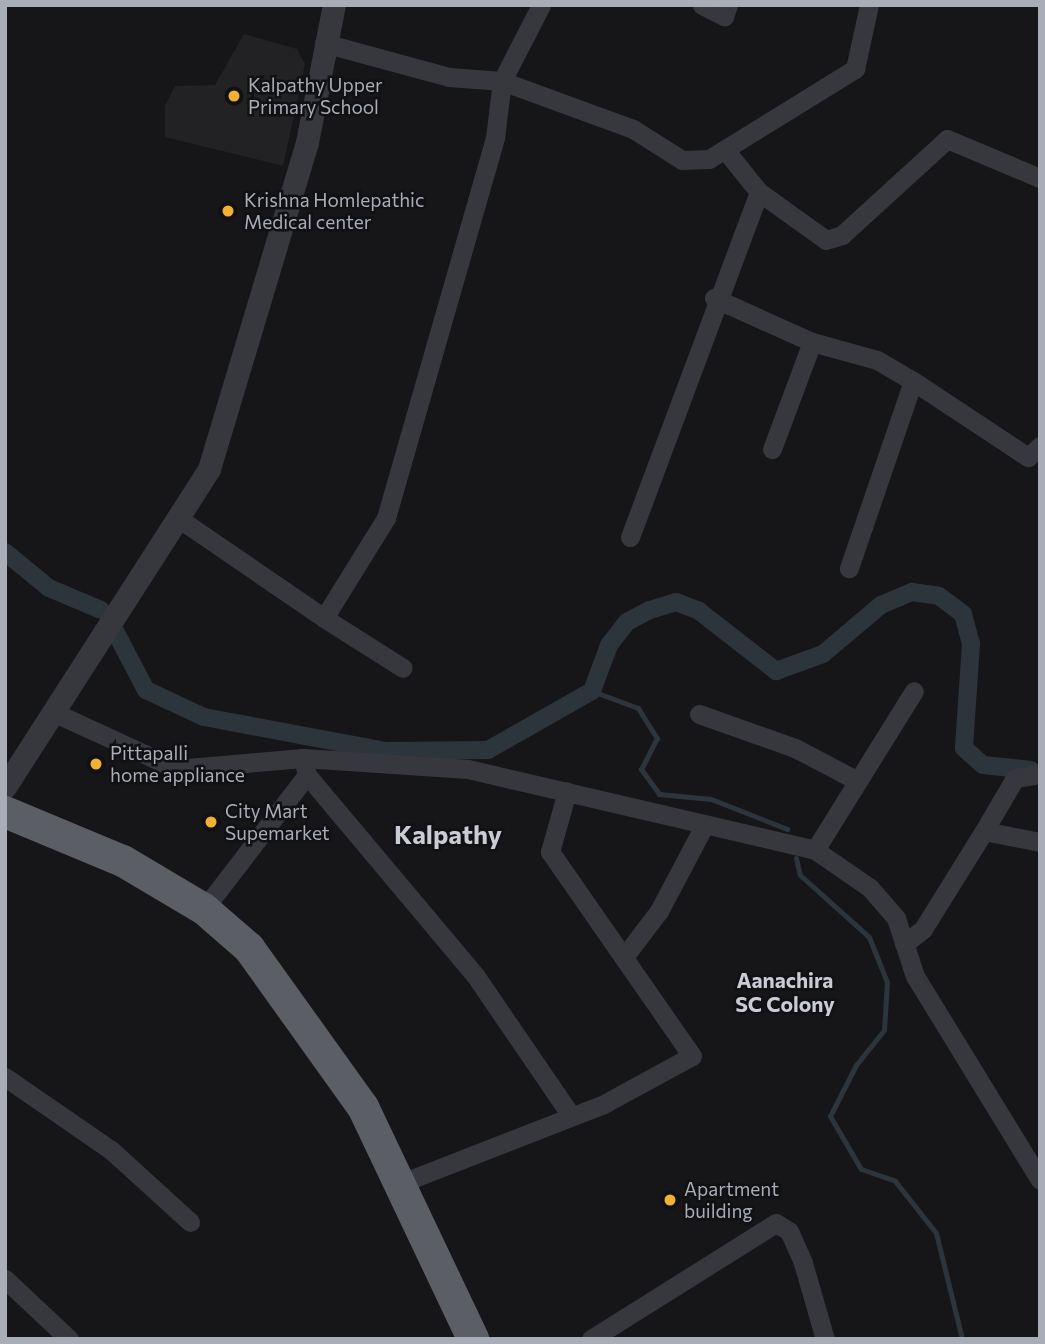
<!DOCTYPE html>
<html>
<head>
<meta charset="utf-8">
<style>
  body { margin:0 }
  #map { position:relative; width:1045px; height:1344px; overflow:hidden; background:#161618; font-family:Commissioner,sans-serif }
  div>[style] { position:absolute }
  .built>* { inset:0; background:#222225 }
  .stream>* { height:5px; margin:-2.5px; padding:0 2.5px; transform-origin:2.5px; border-radius:2.5px; background:#2c353c }
  .canal>* { height:18px; margin:-9px; padding:0 9px; transform-origin:9px; border-radius:9px; background:#2c353c }
  .minor>* { height:19px; margin:-9.5px; padding:0 9.5px; transform-origin:9.5px; border-radius:9.5px; background:#37383d }
  .tertiary>* { height:23px; margin:-11.5px; padding:0 11.5px; transform-origin:11.5px; border-radius:11.5px; background:#37383d }
  .trunk>* { height:32px; margin:-16px; padding:0 16px; transform-origin:16px; border-radius:16px; background:#5b5e65 }
  .dots>* { width:19px; height:19px; translate:-50% -50%; box-sizing:border-box; border:4px solid #111113; border-radius:50% }
  span { translate:-50% -50%; white-space:nowrap; text-align:center; line-height:1.15; -webkit-text-stroke:5px #111113; paint-order:stroke }
  .poi-label { font-size:19px; color:#a8adb8 }
  .left { translate:0 -50%; text-align:left }
  .neighbourhood-label { font-size:21px; color:#c9ccd4; font-weight:700 }
  .district-label { font-size:26px; color:#c9ccd4; font-weight:700 }
  .frame { position:absolute; inset:0; border:7px solid #a8adb8; pointer-events:none }
</style>
</head>
<body>
<div id="map">
  <div class="built">
    <i style="clip-path:polygon(244px 34px,297px 49px,305px 64px,283px 166px,165px 137px,165px 106px,175px 86px,215px 85px)"></i>
  </div>
  <div class="stream">
    <i style="left:592px;top:691px;width:49px;rotate:20.3deg"></i>
    <i style="left:638px;top:708px;width:36px;rotate:58deg"></i>
    <i style="left:657px;top:738px;width:35px;rotate:117deg"></i>
    <i style="left:641px;top:769px;width:31px;rotate:54deg"></i>
    <i style="left:659px;top:794px;width:52px;rotate:5.5deg"></i>
    <i style="left:711px;top:799px;width:82px;rotate:21.5deg"></i>
    <i style="left:796px;top:858px;width:17px;rotate:77deg"></i>
    <i style="left:800px;top:875px;width:93px;rotate:41.9deg"></i>
    <i style="left:869px;top:937px;width:48px;rotate:68.2deg"></i>
    <i style="left:887px;top:982px;width:48px;rotate:93.6deg"></i>
    <i style="left:884px;top:1030px;width:45px;rotate:128.7deg"></i>
    <i style="left:856px;top:1065px;width:57px;rotate:117deg"></i>
    <i style="left:830px;top:1116px;width:61px;rotate:59.7deg"></i>
    <i style="left:861px;top:1169px;width:36px;rotate:19deg"></i>
    <i style="left:895px;top:1181px;width:66px;rotate:51.7deg"></i>
    <i style="left:936px;top:1233px;width:109px;rotate:76.2deg"></i>
  </div>
  <div class="canal">
    <i style="left:5px;top:552px;width:57px;rotate:39.3deg"></i>
    <i style="left:49px;top:588px;width:56px;rotate:22.9deg"></i>
    <i style="left:115px;top:631px;width:67px;rotate:62.3deg"></i>
    <i style="left:146px;top:690px;width:64px;rotate:25deg"></i>
    <i style="left:204px;top:717px;width:184px;rotate:10.6deg"></i>
    <i style="left:385px;top:751px;width:103px;rotate:-0.6deg"></i>
    <i style="left:488px;top:750px;width:120px;rotate:-29.6deg"></i>
    <i style="left:592px;top:691px;width:49px;rotate:-69.7deg"></i>
    <i style="left:609px;top:645px;width:29px;rotate:-52deg"></i>
    <i style="left:627px;top:622px;width:26px;rotate:-28deg"></i>
    <i style="left:650px;top:610px;width:27px;rotate:-17deg"></i>
    <i style="left:676px;top:602px;width:25px;rotate:21deg"></i>
    <i style="left:699px;top:611px;width:98px;rotate:37.9deg"></i>
    <i style="left:776px;top:671px;width:50px;rotate:-19.9deg"></i>
    <i style="left:823px;top:654px;width:76px;rotate:-40.2deg"></i>
    <i style="left:881px;top:605px;width:34px;rotate:-23deg"></i>
    <i style="left:912px;top:592px;width:27px;rotate:8deg"></i>
    <i style="left:939px;top:596px;width:30px;rotate:37deg"></i>
    <i style="left:963px;top:614px;width:31px;rotate:75deg"></i>
    <i style="left:971px;top:644px;width:104px;rotate:93.9deg"></i>
    <i style="left:964px;top:748px;width:25px;rotate:42deg"></i>
    <i style="left:983px;top:765px;width:48px;rotate:5.9deg"></i>
  </div>
  <div class="minor">
    <i style="left:702px;top:5px;width:25px;rotate:27deg"></i>
    <i style="left:724px;top:16px;width:12px;rotate:-70deg"></i>
    <i style="left:324px;top:43px;width:130px;rotate:15.2deg"></i>
    <i style="left:449px;top:77px;width:53px;rotate:4.3deg"></i>
    <i style="left:502px;top:81px;width:140px;rotate:20.1deg"></i>
    <i style="left:633px;top:129px;width:58px;rotate:32.3deg"></i>
    <i style="left:682px;top:160px;width:27px;rotate:-2deg"></i>
    <i style="left:709px;top:159px;width:172px;rotate:-31.7deg"></i>
    <i style="left:855px;top:69px;width:66px;rotate:-77.7deg"></i>
    <i style="left:726px;top:151px;width:53px;rotate:51.2deg"></i>
    <i style="left:759px;top:192px;width:82px;rotate:35.6deg"></i>
    <i style="left:826px;top:240px;width:17px;rotate:-17deg"></i>
    <i style="left:842px;top:235px;width:142px;rotate:-42.4deg"></i>
    <i style="left:947px;top:139px;width:101px;rotate:22.8deg"></i>
    <i style="left:714px;top:298px;width:107px;rotate:24.2deg"></i>
    <i style="left:812px;top:342px;width:67px;rotate:15.5deg"></i>
    <i style="left:877px;top:360px;width:42px;rotate:30.3deg"></i>
    <i style="left:913px;top:381px;width:198px;rotate:108.9deg"></i>
    <i style="left:913px;top:381px;width:138px;rotate:33.5deg"></i>
    <i style="left:1028px;top:457px;width:16px;rotate:-43deg"></i>
    <i style="left:772px;top:449px;width:114px;rotate:-69.5deg"></i>
    <i style="left:181px;top:520px;width:173px;rotate:34.4deg"></i>
    <i style="left:324px;top:618px;width:118px;rotate:-58.2deg"></i>
    <i style="left:386px;top:518px;width:395px;rotate:-74deg"></i>
    <i style="left:495px;top:138px;width:57px;rotate:-83deg"></i>
    <i style="left:502px;top:81px;width:85px;rotate:-62.8deg"></i>
    <i style="left:630px;top:537px;width:368px;rotate:-69.5deg"></i>
    <i style="left:324px;top:618px;width:93px;rotate:32.3deg"></i>
    <i style="left:53px;top:712px;width:136px;rotate:24.7deg"></i>
    <i style="left:177px;top:769px;width:126px;rotate:-5deg"></i>
    <i style="left:303px;top:758px;width:165px;rotate:3.8deg"></i>
    <i style="left:468px;top:769px;width:356px;rotate:13.1deg"></i>
    <i style="left:815px;top:850px;width:67px;rotate:34.6deg"></i>
    <i style="left:870px;top:888px;width:40px;rotate:49deg"></i>
    <i style="left:896px;top:918px;width:61px;rotate:71.9deg"></i>
    <i style="left:915px;top:976px;width:239px;rotate:58.5deg"></i>
    <i style="left:699px;top:714px;width:102px;rotate:19.5deg"></i>
    <i style="left:795px;top:748px;width:69px;rotate:27.7deg"></i>
    <i style="left:303px;top:758px;width:17px;rotate:77deg"></i>
    <i style="left:307px;top:775px;width:261px;rotate:50deg"></i>
    <i style="left:475px;top:975px;width:167px;rotate:55.7deg"></i>
    <i style="left:984px;top:831px;width:61px;rotate:-59.7deg"></i>
    <i style="left:1015px;top:778px;width:25px;rotate:-9deg"></i>
    <i style="left:815px;top:850px;width:187px;rotate:-58.1deg"></i>
    <i style="left:204px;top:909px;width:169px;rotate:-52.5deg"></i>
    <i style="left:904px;top:944px;width:24px;rotate:-38deg"></i>
    <i style="left:923px;top:929px;width:115px;rotate:-58.1deg"></i>
    <i style="left:984px;top:831px;width:57px;rotate:11.1deg"></i>
    <i style="left:624px;top:957px;width:58px;rotate:-52.7deg"></i>
    <i style="left:659px;top:911px;width:96px;rotate:-62.1deg"></i>
    <i style="left:5px;top:1077px;width:129px;rotate:34.6deg"></i>
    <i style="left:111px;top:1150px;width:107px;rotate:42.3deg"></i>
    <i style="left:404px;top:1182px;width:212px;rotate:-21.3deg"></i>
    <i style="left:602px;top:1105px;width:102px;rotate:-28.6deg"></i>
    <i style="left:692px;top:1056px;width:249px;rotate:-124.8deg"></i>
    <i style="left:550px;top:852px;width:63px;rotate:-74.4deg"></i>
    <i style="left:5px;top:1279px;width:88px;rotate:43.2deg"></i>
    <i style="left:591px;top:1339px;width:218px;rotate:-32.1deg"></i>
    <i style="left:776px;top:1223px;width:15px;rotate:32deg"></i>
    <i style="left:789px;top:1231px;width:35px;rotate:66deg"></i>
    <i style="left:803px;top:1263px;width:79px;rotate:73.9deg"></i>
  </div>
  <div class="tertiary">
    <i style="left:5px;top:787px;width:378px;rotate:-57.3deg"></i>
    <i style="left:209px;top:469px;width:341px;rotate:-73.3deg"></i>
    <i style="left:307px;top:142px;width:140px;rotate:-78.9deg"></i>
  </div>
  <div class="trunk">
    <i style="left:5px;top:812px;width:128px;rotate:22.6deg"></i>
    <i style="left:123px;top:861px;width:94px;rotate:30.7deg"></i>
    <i style="left:204px;top:909px;width:60px;rotate:40.9deg"></i>
    <i style="left:249px;top:948px;width:196px;rotate:54.4deg"></i>
    <i style="left:363px;top:1107px;width:257px;rotate:64.6deg"></i>
  </div>
  <div class="dots">
    <i style="left:234px;top:96px;background:#f2b134"></i>
    <i style="left:228px;top:211px;background:#f2b134"></i>
    <i style="left:96px;top:764px;background:#f2b134"></i>
    <i style="left:211px;top:822px;background:#f2b134"></i>
    <i style="left:670px;top:1200px;background:#f2b134"></i>
  </div>
  <div class="poi-label">
    <span class="left" style="left:248px;top:96px">Kalpathy Upper<br>Primary School</span>
    <span class="left" style="left:244px;top:211px">Krishna Homlepathic<br>Medical center</span>
    <span class="left" style="left:110px;top:764px">Pittapalli<br>home appliance</span>
    <span class="left" style="left:225px;top:822px">City Mart<br>Supemarket</span>
    <span class="left" style="left:684px;top:1200px">Apartment<br>building</span>
  </div>
  <div class="neighbourhood-label">
    <span style="left:785px;top:992px">Aanachira<br>SC Colony</span>
  </div>
  <div class="district-label">
    <span style="left:448px;top:834px">Kalpathy</span>
  </div>
  <div class="frame"></div>
</div>
</body>
</html>
